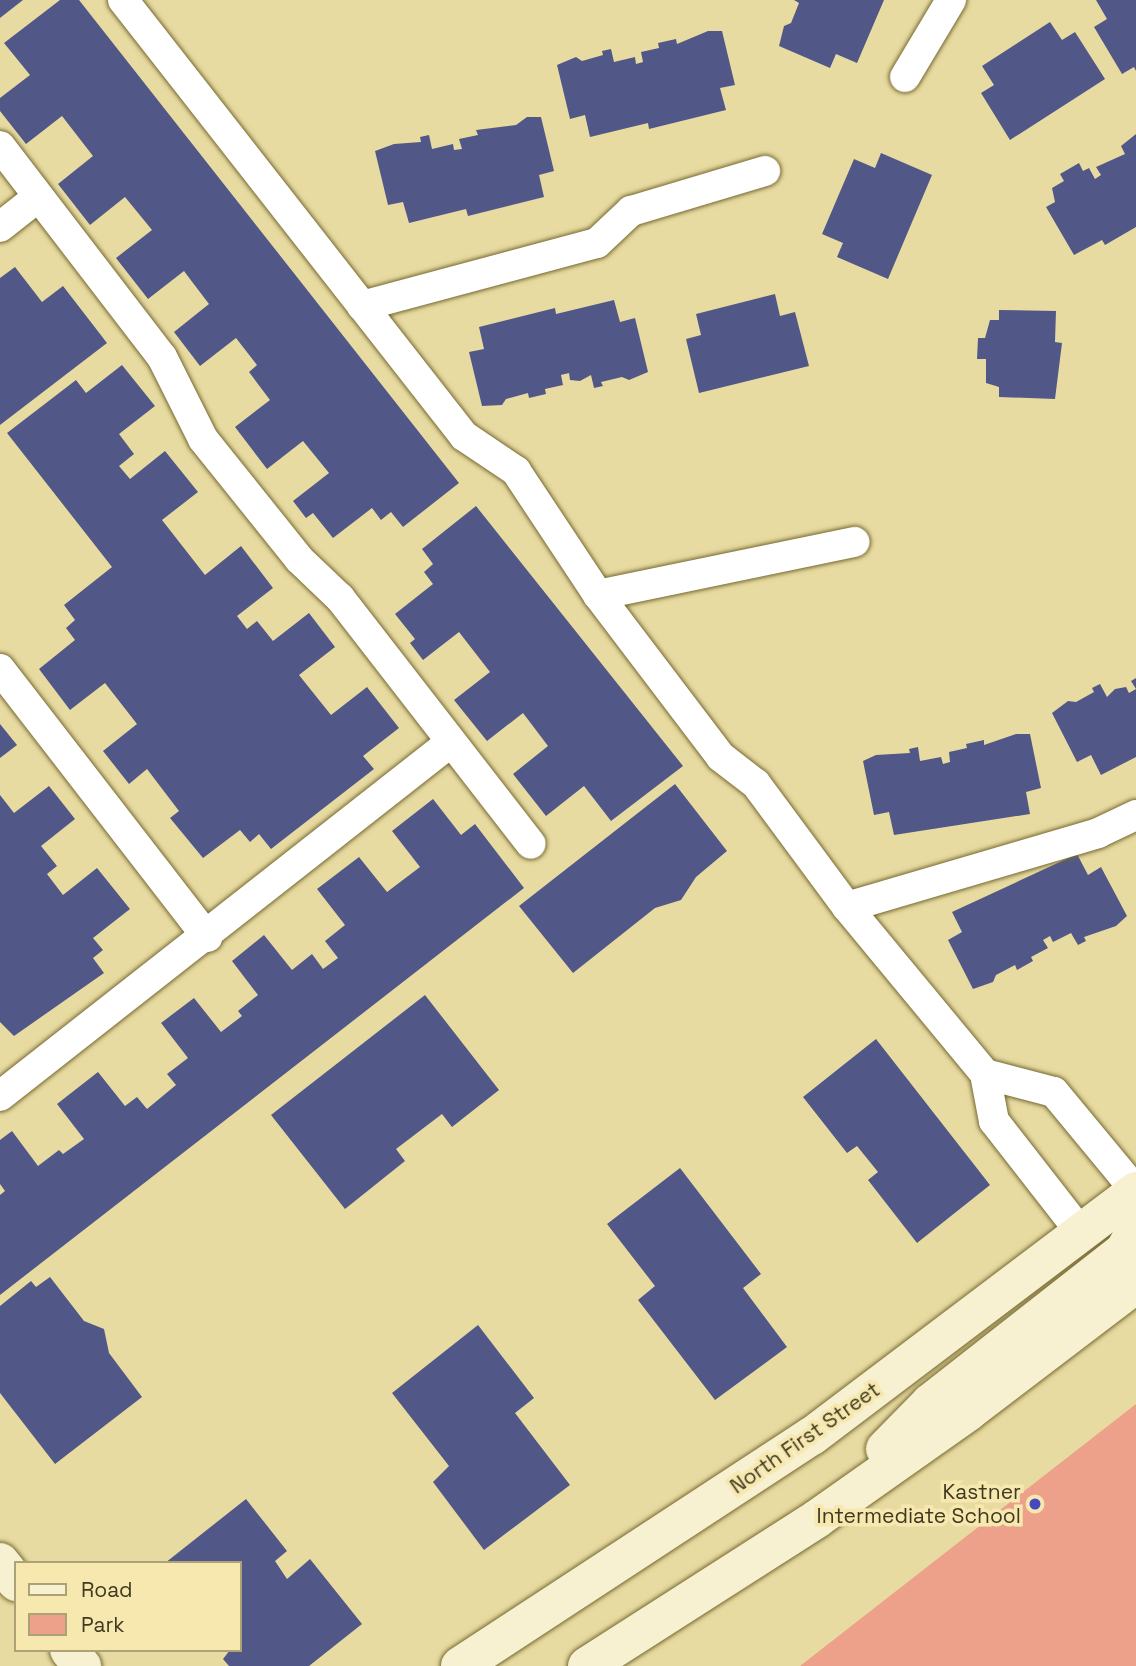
<!DOCTYPE html>
<html>
<head>
<meta charset="utf-8">
<style>
  body { margin:0 }
  #map { position:relative; width:1136px; height:1666px; overflow:hidden; background:#e8dba1; font-family:"Space Grotesk",sans-serif }
  div>[style] { position:absolute }
  .green>* { inset:0; background:#eda08a }
  .building>* { inset:0; background:#515887 }
  .roads { filter:drop-shadow(0 0 2px #766932) drop-shadow(0 0 2px #766932) }
  .minor>* { height:30px; margin:-15px; padding:0 15px; transform-origin:15px; border-radius:15px; background:#fff }
  .secondary>* { height:38px; margin:-19px; padding:0 19px; transform-origin:19px; border-radius:19px; background:#f7f0d1 }
  .dots>* { width:19px; height:19px; translate:-50% -50%; box-sizing:border-box; border:4px solid #f6e8ae; border-radius:50% }
  span { translate:-50% -50%; white-space:nowrap; text-align:center; line-height:1.15; -webkit-text-stroke:7px #f6e8ae; paint-order:stroke }
  .street-label { font-size:21px; color:#3f3922 }
  .poi-label { font-size:21px; color:#3f3922 }
  .right { translate:-100% -50%; text-align:right }
  .legend { position:absolute; left:14px; top:1561px; width:228px; height:91px; box-sizing:border-box; background:#f6e8ae; border:2px solid #ada276; margin:0; padding:9px 12px; list-style:none; font-size:21px; color:#3f3922 }
  .legend li { display:flex; align-items:center; gap:14px; height:35px }
  .legend b { width:35px; border:2px solid #ada276 }
</style>
</head>
<body>
<div id="map">
  <div class="green">
    <i style="clip-path:polygon(1136px 1404px,1136px 1666px,800px 1666px)"></i>
  </div>
  <div class="building">
    <i style="clip-path:polygon(0 0,23px 0,0 18px)"></i>
    <i style="clip-path:polygon(60px 0,79px 0,459px 483px,403px 527px,391px 512px,381px 520px,372px 508px,333px 538px,313px 513px,306px 518px,293px 501px,329px 473px,303px 441px,267px 469px,235px 427px,270px 400px,249px 372px,257px 365px,236px 338px,200px 366px,174px 332px,209px 304px,193px 283px,184px 271px,148px 299px,116px 258px,152px 230px,125px 197px,90px 225px,58px 184px,93px 156px,62px 116px,26px 144px,0 111px,0 98px,30px 75px,4px 43px)"></i>
    <i style="clip-path:polygon(794px 0,884px 0,857px 63px,836px 54px,830px 68px,779px 46px,784px 26px,791px 23px,799px 3px)"></i>
    <i style="clip-path:polygon(1096px 0,1136px 0,1136px 71px,1134px 67px,1122px 74px,1094px 27px,1107px 19px)"></i>
    <i style="clip-path:polygon(1050px 22px,1062px 40px,1075px 32px,1105px 79px,1010px 140px,981px 93px,994px 85px,982px 66px)"></i>
    <i style="clip-path:polygon(708px 31px,722px 31px,735px 85px,720px 88px,726px 110px,649px 129px,648px 123px,590px 137px,585px 115px,570px 119px,557px 65px,576px 57px,582px 61px,603px 55px,602px 51px,611px 49px,614px 62px,635px 57px,636px 64px,643px 62px,641px 52px,659px 48px,658px 43px,676px 39px,677px 44px)"></i>
    <i style="clip-path:polygon(527px 117px,541px 117px,554px 171px,539px 175px,544px 197px,468px 216px,466px 209px,409px 223px,403px 202px,388px 205px,375px 151px,394px 144px,421px 142px,420px 137px,429px 135px,432px 149px,453px 144px,454px 150px,462px 149px,459px 139px,478px 135px,476px 130px,516px 125px)"></i>
    <i style="clip-path:polygon(1136px 134px,1136px 227px,1105px 245px,1102px 240px,1074px 255px,1046px 207px,1055px 202px,1052px 188px,1064px 181px,1060px 174px,1079px 163px,1083px 171px,1089px 168px,1095px 179px,1101px 175px,1096px 167px,1125px 154px,1121px 146px)"></i>
    <i style="clip-path:polygon(881px 153px,932px 175px,888px 279px,837px 257px,843px 243px,822px 234px,854px 159px,875px 168px)"></i>
    <i style="clip-path:polygon(15px 267px,42px 302px,63px 286px,107px 343px,0 425px,0 278px)"></i>
    <i style="clip-path:polygon(775px 294px,780px 316px,795px 312px,809px 366px,699px 393px,686px 339px,701px 335px,696px 314px)"></i>
    <i style="clip-path:polygon(614px 300px,620px 322px,635px 318px,648px 372px,629px 380px,622px 377px,601px 382px,603px 386px,594px 388px,591px 375px,580px 381px,570px 380px,569px 373px,561px 375px,563px 385px,545px 389px,546px 394px,529px 398px,528px 393px,506px 399px,502px 405px,482px 406px,469px 352px,484px 349px,479px 327px,555px 308px,556px 314px)"></i>
    <i style="clip-path:polygon(999px 310px,1056px 311px,1055px 342px,1062px 343px,1055px 399px,999px 397px,999px 387px,986px 383px,986px 359px,977px 359px,978px 338px,985px 338px,990px 320px,999px 320px)"></i>
    <i style="clip-path:polygon(122px 365px,155px 406px,119px 434px,134px 454px,119px 466px,130px 479px,165px 451px,198px 492px,162px 520px,205px 575px,241px 546px,273px 588px,237px 616px,247px 629px,257px 621px,273px 641px,309px 613px,335px 647px,299px 675px,331px 715px,367px 687px,399px 728px,363px 756px,374px 769px,271px 849px,259px 834px,250px 842px,240px 830px,203px 858px,170px 818px,179px 811px,147px 769px,129px 784px,103px 751px,137px 724px,105px 683px,70px 710px,39px 669px,75px 640px,66px 628px,75px 620px,64px 605px,112px 567px,7px 433px,76px 380px,86px 393px)"></i>
    <i style="clip-path:polygon(476px 506px,683px 766px,611px 821px,584px 786px,546px 816px,513px 774px,548px 746px,523px 713px,487px 741px,454px 700px,490px 672px,459px 632px,423px 660px,410px 643px,415px 639px,395px 614px,433px 584px,424px 572px,433px 564px,422px 549px)"></i>
    <i style="clip-path:polygon(1136px 678px,1136px 757px,1101px 775px,1091px 755px,1077px 762px,1052px 713px,1068px 701px,1076px 702px,1094px 692px,1092px 688px,1100px 684px,1107px 697px,1115px 689px,1126px 687px,1129px 693px,1136px 689px,1131px 681px)"></i>
    <i style="clip-path:polygon(0 724px,17px 745px,0 758px)"></i>
    <i style="clip-path:polygon(1016px 734px,1030px 734px,1041px 788px,1026px 792px,1030px 814px,894px 835px,889px 812px,874px 815px,863px 761px,876px 755px,910px 753px,909px 749px,918px 747px,920px 761px,941px 757px,943px 764px,950px 762px,949px 752px,967px 748px,966px 744px,984px 740px,984px 745px)"></i>
    <i style="clip-path:polygon(675px 784px,727px 851px,696px 877px,681px 900px,655px 908px,573px 973px,519px 906px)"></i>
    <i style="clip-path:polygon(49px 786px,75px 819px,41px 846px,57px 866px,47px 874px,63px 895px,97px 868px,130px 909px,93px 938px,103px 950px,93px 958px,104px 973px,14px 1036px,0 1022px,0 795px,14px 813px)"></i>
    <i style="clip-path:polygon(433px 799px,461px 835px,475px 824px,524px 888px,0 1295px,0 1195px,5px 1191px,0 1184px,0 1140px,12px 1131px,38px 1166px,59px 1150px,63px 1154px,84px 1139px,57px 1104px,98px 1072px,125px 1106px,137px 1097px,147px 1109px,176px 1085px,167px 1074px,188px 1058px,161px 1023px,194px 998px,221px 1032px,242px 1016px,238px 1011px,258px 995px,232px 961px,264px 935px,292px 970px,312px 954px,323px 969px,338px 958px,325px 941px,345px 925px,317px 889px,359px 857px,387px 892px,420px 867px,392px 831px)"></i>
    <i style="clip-path:polygon(1077px 854px,1088px 875px,1101px 867px,1127px 916px,1116px 926px,1084px 937px,1086px 941px,1078px 945px,1071px 933px,1053px 942px,1050px 936px,1043px 940px,1048px 948px,1031px 957px,1033px 961px,1017px 970px,1015px 965px,996px 975px,993px 982px,973px 989px,948px 940px,962px 932px,952px 912px)"></i>
    <i style="clip-path:polygon(425px 995px,499px 1090px,452px 1127px,442px 1114px,396px 1149px,405px 1161px,345px 1209px,271px 1115px)"></i>
    <i style="clip-path:polygon(876px 1039px,990px 1185px,917px 1243px,868px 1180px,878px 1172px,857px 1146px,847px 1153px,803px 1097px)"></i>
    <i style="clip-path:polygon(680px 1168px,761px 1274px,743px 1288px,787px 1347px,715px 1400px,638px 1300px,655px 1286px,607px 1224px)"></i>
    <i style="clip-path:polygon(50px 1277px,84px 1321px,104px 1329px,109px 1353px,142px 1397px,55px 1464px,0 1393px,0 1306px,31px 1281px,36px 1287px)"></i>
    <i style="clip-path:polygon(478px 1325px,534px 1398px,515px 1413px,570px 1485px,484px 1550px,433px 1482px,449px 1466px,392px 1393px)"></i>
    <i style="clip-path:polygon(246px 1499px,287px 1551px,275px 1561px,287px 1579px,310px 1559px,362px 1624px,309px 1666px,229px 1666px,223px 1659px,230px 1650px,240px 1650px,240px 1563px,165px 1563px)"></i>
  </div>
  <div class="roads">
    <div class="minor">
      <i style="left:123px;top:0;width:554px;rotate:51.97deg"></i>
      <i style="left:464px;top:436px;width:63px;rotate:33.9deg"></i>
      <i style="left:516px;top:471px;width:149px;rotate:56.5deg"></i>
      <i style="left:598px;top:595px;width:203px;rotate:52.8deg"></i>
      <i style="left:721px;top:757px;width:44px;rotate:37.6deg"></i>
      <i style="left:756px;top:784px;width:153px;rotate:53.5deg"></i>
      <i style="left:847px;top:907px;width:217px;rotate:50.4deg"></i>
      <i style="left:985px;top:1074px;width:48px;rotate:79.2deg"></i>
      <i style="left:994px;top:1121px;width:143px;rotate:52.1deg"></i>
      <i style="left:905px;top:77px;width:90px;rotate:-59.1deg"></i>
      <i style="left:0;top:146px;width:266px;rotate:52.5deg"></i>
      <i style="left:162px;top:357px;width:92px;rotate:63.4deg"></i>
      <i style="left:203px;top:439px;width:154px;rotate:51.3deg"></i>
      <i style="left:299px;top:559px;width:57px;rotate:43.6deg"></i>
      <i style="left:340px;top:598px;width:311px;rotate:52.2deg"></i>
      <i style="left:0;top:227px;width:48px;rotate:-38.3deg"></i>
      <i style="left:362px;top:306px;width:243px;rotate:-15deg"></i>
      <i style="left:597px;top:243px;width:47px;rotate:-43.3deg"></i>
      <i style="left:631px;top:211px;width:140px;rotate:-16.6deg"></i>
      <i style="left:598px;top:595px;width:262px;rotate:-11.7deg"></i>
      <i style="left:0;top:669px;width:339px;rotate:52.3deg"></i>
      <i style="left:847px;top:907px;width:262px;rotate:-16.4deg"></i>
      <i style="left:1098px;top:833px;width:42px;rotate:-25.3deg"></i>
      <i style="left:985px;top:1074px;width:71px;rotate:14.6deg"></i>
      <i style="left:1054px;top:1092px;width:129px;rotate:50.4deg"></i>
      <i style="left:0;top:1096px;width:573px;rotate:-38.13deg"></i>
    </div>
    <div class="secondary">
      <i style="left:885px;top:1449px;width:64px;rotate:-45.6deg"></i>
      <i style="left:930px;top:1403px;width:246px;rotate:-38.1deg"></i>
      <i style="left:1124px;top:1251px;width:25px;rotate:-61deg"></i>
      <i style="left:0;top:1562px;width:26px;rotate:51deg"></i>
      <i style="left:69px;top:1650px;width:21px;rotate:51deg"></i>
      <i style="left:460px;top:1666px;width:420px;rotate:-33.2deg"></i>
      <i style="left:812px;top:1436px;width:406px;rotate:-37.1deg"></i>
      <i style="left:587px;top:1666px;width:274px;rotate:-32.6deg"></i>
      <i style="left:818px;top:1518px;width:184px;rotate:-35.2deg"></i>
      <i style="left:968px;top:1412px;width:211px;rotate:-37.3deg"></i>
    </div>
  </div>
  <div class="dots">
    <i style="left:1035px;top:1504px;background:#4748bd"></i>
  </div>
  <div class="street-label">
    <span style="left:805px;top:1438px;rotate:-35deg">North First Street</span>
  </div>
  <div class="poi-label">
    <span class="right" style="left:1021px;top:1504px">Kastner<br>Intermediate School</span>
  </div>
  <ul class="legend">
  <li><b style="height:9px;background:#f7f0d1"></b>Road</li>
  <li><b style="height:19px;background:#eda08a"></b>Park</li>
  </ul>
</div>
</body>
</html>
